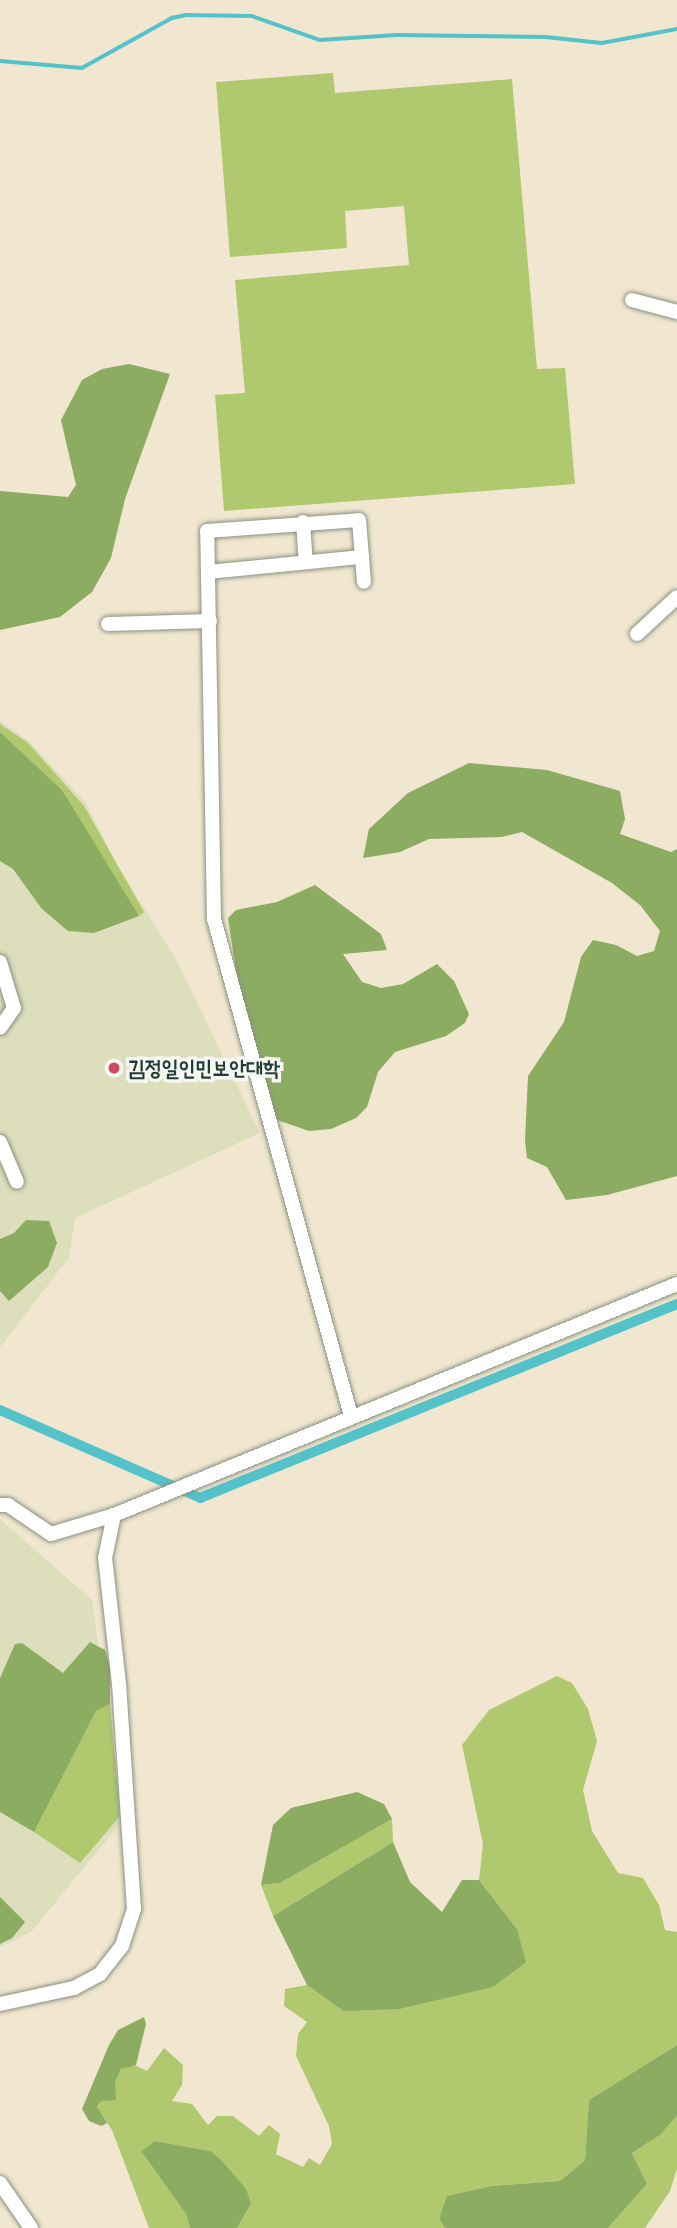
<!DOCTYPE html>
<html>
<head>
<meta charset="utf-8">
<style>
  body { margin:0 }
  #map { position:relative; width:677px; height:2228px; overflow:hidden; background:#f1e7d0; font-family:"Shantell Sans","Poor Story",sans-serif }
  div>[style] { position:absolute }
  .built>* { inset:0; background:#dcdebc }
  .green>* { inset:0; background:#b0c86e }
  .forest>* { inset:0; background:#8cac61 }
  .stream>* { height:3.5px; margin:-1.75px; padding:0 1.75px; transform-origin:1.75px; border-radius:1.75px; background:#54c2c9 }
  .canal>* { height:10px; margin:-5px; padding:0 5px; transform-origin:5px; border-radius:5px; background:#54c2c9 }
  .roads { filter:drop-shadow(0 0 2px #889282) drop-shadow(0 0 2px #889282) }
  .minor>* { height:14px; margin:-7px; padding:0 7px; transform-origin:7px; border-radius:7px; background:#fff }
  .dots>* { width:19px; height:19px; translate:-50% -50%; box-sizing:border-box; border:4px solid #f6f6f2; border-radius:50% }
  span { translate:-50% -50%; white-space:nowrap; text-align:center; line-height:1.15; -webkit-text-stroke:7px #f6f6f2; paint-order:stroke }
  .poi-label { font-size:21px; color:#1f3d34; font-weight:700 }
  .left { translate:0 -50%; text-align:left }
</style>
</head>
<body>
<div id="map">
  <div class="built">
    <i style="clip-path:polygon(0 721px,29px 741px,86px 803px,116px 863px,178px 963px,260px 1133px,75px 1218px,69px 1258px,0 1347px)"></i>
    <i style="clip-path:polygon(0 1519px,92px 1600px,123px 1820px,31px 1932px,0 1947px)"></i>
  </div>
  <div class="green">
    <i style="clip-path:polygon(333px 73px,335px 93px,512px 79px,537px 369px,565px 368px,575px 484px,224px 511px,215px 395px,245px 393px,235px 280px,409px 265px,404px 206px,345px 211px,347px 248px,230px 257px,216px 82px)"></i>
    <i style="clip-path:polygon(0 724px,28px 743px,84px 806px,144px 912px,139px 916px,111px 877px,62px 790px,0 732px)"></i>
    <i style="clip-path:polygon(557px 1676px,572px 1683px,588px 1709px,597px 1741px,583px 1790px,592px 1831px,618px 1873px,643px 1878px,659px 1905px,665px 1930px,677px 1932px,677px 2045px,589px 2100px,585px 2160px,560px 2181px,491px 2186px,448px 2196px,439px 2219px,445px 2228px,237px 2228px,251px 2204px,210px 2151px,155px 2141px,141px 2151px,186px 2214px,190px 2228px,149px 2228px,112px 2130px,97px 2108px,101px 2101px,115px 2099px,115px 2081px,121px 2069px,132px 2064px,147px 2071px,164px 2048px,183px 2065px,182px 2085px,172px 2101px,192px 2104px,208px 2125px,217px 2116px,233px 2116px,259px 2136px,269px 2125px,280px 2134px,276px 2154px,303px 2167px,309px 2158px,320px 2165px,332px 2144px,329px 2126px,296px 2056px,298px 2034px,307px 2022px,284px 2006px,285px 1989px,307px 1985px,343px 2011px,493px 1987px,517px 1929px,479px 1880px,483px 1844px,462px 1745px,489px 1710px)"></i>
    <i style="clip-path:polygon(110px 1704px,120px 1816px,80px 1863px,34px 1832px,96px 1711px)"></i>
    <i style="clip-path:polygon(392px 1819px,393px 1842px,273px 1916px,261px 1885px,280px 1883px)"></i>
    <i style="clip-path:polygon(677px 2116px,677px 2169px,670px 2191px,645px 2228px,608px 2228px,647px 2184px,632px 2153px,660px 2135px)"></i>
  </div>
  <div class="forest">
    <i style="clip-path:polygon(129px 364px,170px 374px,125px 499px,111px 558px,92px 592px,60px 617px,0 630px,0 491px,68px 497px,76px 485px,61px 420px,82px 380px,102px 369px)"></i>
    <i style="clip-path:polygon(0 732px,62px 790px,139px 916px,94px 933px,68px 931px,42px 909px,13px 869px,0 861px)"></i>
    <i style="clip-path:polygon(469px 763px,547px 770px,620px 791px,625px 819px,620px 834px,671px 852px,677px 849px,677px 1176px,607px 1195px,566px 1200px,547px 1167px,527px 1158px,525px 1141px,528px 1076px,564px 1022px,581px 957px,593px 940px,616px 945px,637px 956px,654px 951px,660px 931px,640px 905px,612px 883px,522px 832px,502px 837px,429px 839px,400px 852px,363px 858px,369px 829px,408px 793px)"></i>
    <i style="clip-path:polygon(315px 885px,381px 934px,387px 950px,343px 954px,362px 982px,381px 988px,403px 984px,437px 964px,454px 981px,469px 1014px,465px 1023px,446px 1036px,395px 1052px,378px 1072px,367px 1107px,356px 1118px,331px 1129px,309px 1131px,274px 1119px,236px 971px,228px 918px,236px 910px,277px 902px)"></i>
    <i style="clip-path:polygon(26px 1220px,49px 1221px,57px 1243px,48px 1267px,9px 1301px,0 1291px,0 1239px,14px 1233px)"></i>
    <i style="clip-path:polygon(90px 1642px,105px 1650px,110px 1668px,110px 1704px,96px 1711px,34px 1832px,0 1812px,0 1678px,15px 1644px,22px 1643px,63px 1673px)"></i>
    <i style="clip-path:polygon(357px 1792px,384px 1804px,392px 1819px,280px 1883px,261px 1885px,273px 1825px,291px 1808px)"></i>
    <i style="clip-path:polygon(393px 1842px,410px 1882px,442px 1912px,462px 1880px,479px 1880px,517px 1929px,526px 1962px,493px 1987px,399px 2009px,343px 2011px,307px 1985px,273px 1916px)"></i>
    <i style="clip-path:polygon(0 1897px,25px 1922px,12px 1938px,0 1944px)"></i>
    <i style="clip-path:polygon(144px 2017px,146px 2024px,136px 2065px,121px 2069px,115px 2082px,116px 2100px,101px 2101px,97px 2107px,107px 2123px,101px 2126px,89px 2121px,82px 2109px,109px 2045px,118px 2030px)"></i>
    <i style="clip-path:polygon(677px 2045px,677px 2116px,660px 2135px,632px 2153px,647px 2184px,608px 2228px,445px 2228px,439px 2219px,447px 2196px,491px 2186px,560px 2181px,585px 2160px,589px 2100px)"></i>
    <i style="clip-path:polygon(155px 2141px,210px 2151px,221px 2160px,246px 2189px,251px 2204px,237px 2228px,190px 2228px,186px 2214px,141px 2151px)"></i>
  </div>
  <div class="stream">
    <i style="left:0;top:61px;width:82px;rotate:4.9deg"></i>
    <i style="left:82px;top:68px;width:103px;rotate:-29.1deg"></i>
    <i style="left:172px;top:18px;width:14px;rotate:-12deg"></i>
    <i style="left:186px;top:15px;width:66px;rotate:0.9deg"></i>
    <i style="left:252px;top:16px;width:72px;rotate:19.4deg"></i>
    <i style="left:320px;top:40px;width:77px;rotate:-3.7deg"></i>
    <i style="left:397px;top:35px;width:149px;rotate:0.8deg"></i>
    <i style="left:546px;top:37px;width:56px;rotate:6.1deg"></i>
    <i style="left:602px;top:43px;width:76px;rotate:-10.6deg"></i>
  </div>
  <div class="canal">
    <i style="left:0;top:1410px;width:219px;rotate:23.7deg"></i>
    <i style="left:200px;top:1498px;width:515px;rotate:-22.13deg"></i>
  </div>
  <div class="roads">
    <div class="minor">
      <i style="left:632px;top:300px;width:47px;rotate:14.9deg"></i>
      <i style="left:303px;top:522px;width:39px;rotate:86deg"></i>
      <i style="left:208px;top:572px;width:155px;rotate:-5.6deg"></i>
      <i style="left:108px;top:624px;width:102px;rotate:-1.7deg"></i>
      <i style="left:637px;top:634px;width:54px;rotate:-42.8deg"></i>
      <i style="left:0;top:962px;width:48px;rotate:73.1deg"></i>
      <i style="left:14px;top:1008px;width:24px;rotate:125deg"></i>
      <i style="left:0;top:1142px;width:43px;rotate:67deg"></i>
      <i style="left:351px;top:1416px;width:516px;rotate:-105.41deg"></i>
      <i style="left:214px;top:919px;width:388px;rotate:-91deg"></i>
      <i style="left:207px;top:531px;width:152px;rotate:-4.1deg"></i>
      <i style="left:359px;top:520px;width:62px;rotate:85.4deg"></i>
      <i style="left:0;top:1505px;width:8px"></i>
      <i style="left:8px;top:1505px;width:52px;rotate:34deg"></i>
      <i style="left:51px;top:1534px;width:66px;rotate:-16.8deg"></i>
      <i style="left:0;top:2004px;width:76px;rotate:-12.2deg"></i>
      <i style="left:74px;top:1988px;width:30px;rotate:-28deg"></i>
      <i style="left:100px;top:1974px;width:36px;rotate:-52deg"></i>
      <i style="left:122px;top:1946px;width:39px;rotate:-72deg"></i>
      <i style="left:134px;top:1909px;width:225px;rotate:-93.8deg"></i>
      <i style="left:119px;top:1684px;width:127px;rotate:-96.3deg"></i>
      <i style="left:105px;top:1558px;width:44px;rotate:-78.2deg"></i>
      <i style="left:114px;top:1515px;width:609px;rotate:-22.31deg"></i>
      <i style="left:0;top:2183px;width:55px;rotate:55.4deg"></i>
    </div>
  </div>
  <div class="dots">
    <i style="left:114px;top:1068px;background:#d1495b"></i>
  </div>
  <div class="poi-label">
    <span class="left" style="left:128px;top:1068px">김정일인민보안대학</span>
  </div>
</div>
</body>
</html>
